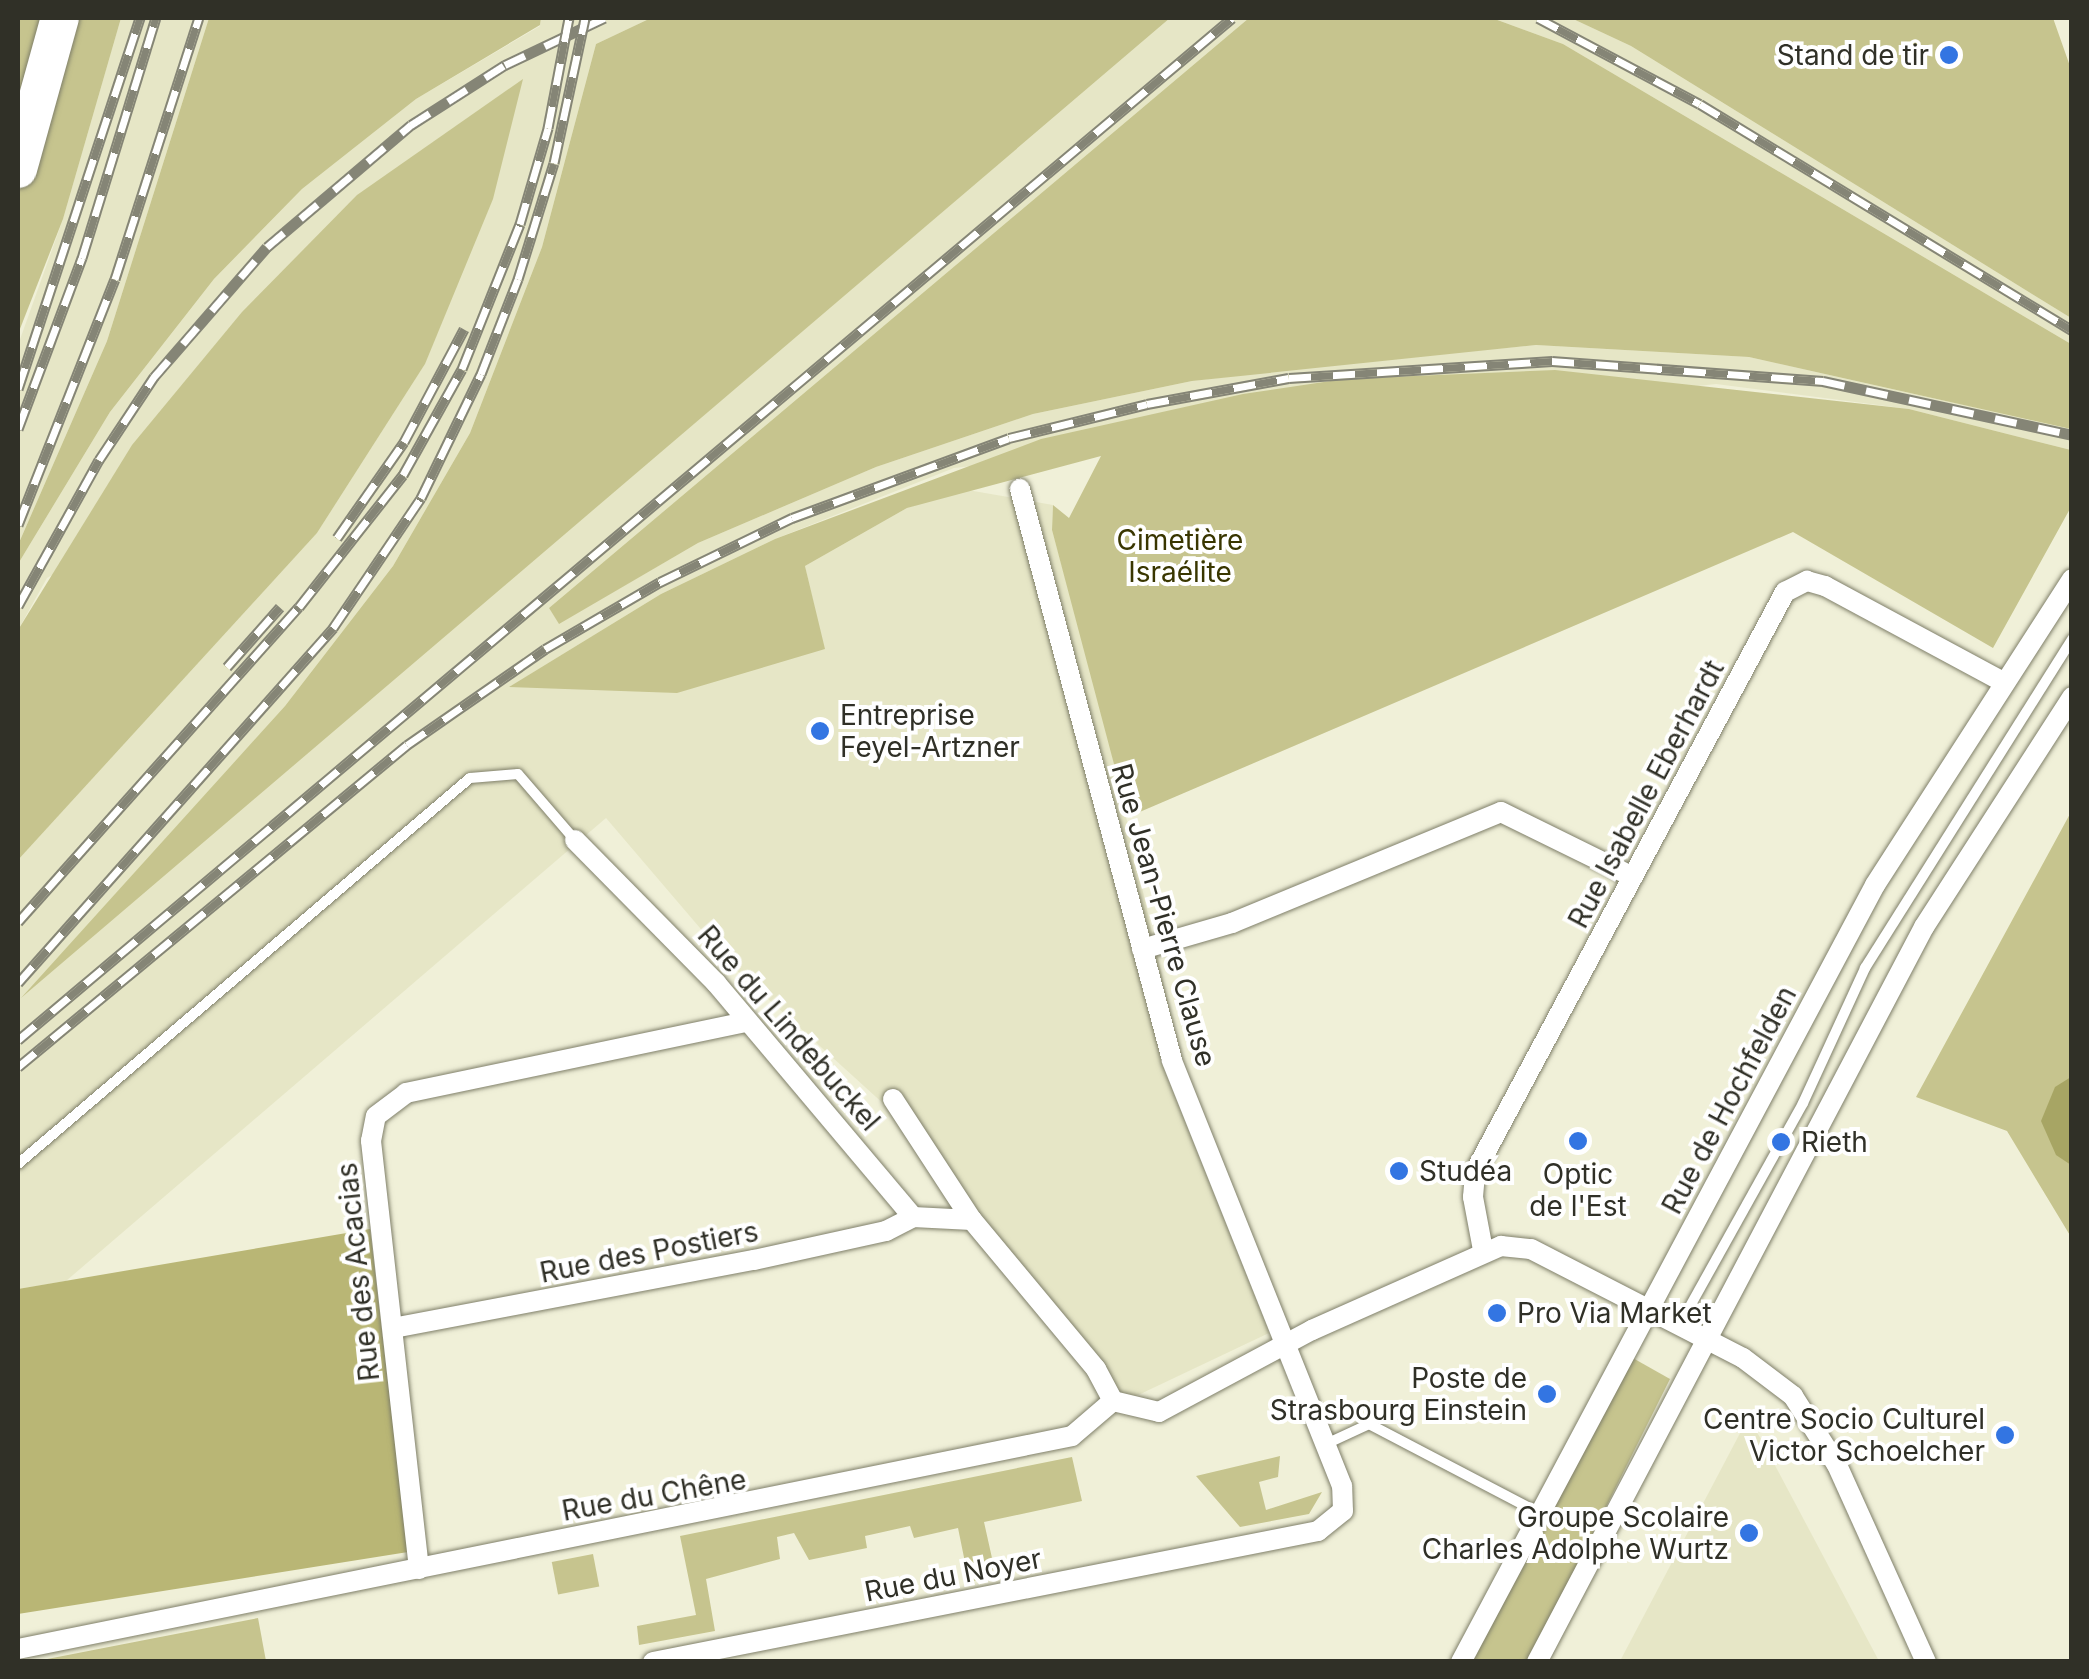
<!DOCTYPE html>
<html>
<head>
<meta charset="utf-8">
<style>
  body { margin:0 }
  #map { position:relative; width:2089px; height:1679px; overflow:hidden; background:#f0f0d8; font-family:Inter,sans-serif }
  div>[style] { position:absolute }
  .built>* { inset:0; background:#e6e6c6 }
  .green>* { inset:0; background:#c6c48e; transform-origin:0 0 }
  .forest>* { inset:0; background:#b9b675 }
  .water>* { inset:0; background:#a7a564 }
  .roads { filter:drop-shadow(0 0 2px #7f7f69) drop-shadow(0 0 2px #7f7f69) }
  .lane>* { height:10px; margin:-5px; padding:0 5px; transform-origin:5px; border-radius:5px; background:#fff }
  .street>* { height:20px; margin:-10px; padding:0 10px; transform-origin:10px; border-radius:10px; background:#fff }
  .highway>* { height:38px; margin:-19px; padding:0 19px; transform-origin:19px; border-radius:19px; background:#fff }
  .rail>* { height:11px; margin-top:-5.5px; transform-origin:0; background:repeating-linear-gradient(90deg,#fff 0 22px,#858576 0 44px); box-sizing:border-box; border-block:2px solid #858576 }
  .dots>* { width:28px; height:28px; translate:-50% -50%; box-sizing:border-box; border:5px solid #fff; border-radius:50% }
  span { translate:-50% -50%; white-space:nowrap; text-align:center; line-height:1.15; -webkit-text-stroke:8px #fff; paint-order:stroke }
  .poi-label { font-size:28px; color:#303027 }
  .right { translate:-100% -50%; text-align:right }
  .left { translate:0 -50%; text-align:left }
  .park-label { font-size:28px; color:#393600 }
  .street-label { font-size:28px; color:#303027 }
  .frame { position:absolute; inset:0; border:20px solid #303027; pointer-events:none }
</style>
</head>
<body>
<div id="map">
  <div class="built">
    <i style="clip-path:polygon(121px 18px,209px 18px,107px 341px,18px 545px,18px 345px,63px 219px)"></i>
    <i style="clip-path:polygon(541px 18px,651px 18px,596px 44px,542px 247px,470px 433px,393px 566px,285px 706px,29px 990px,1170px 18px,1249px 18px,549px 608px,559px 623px,698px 543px,876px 467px,1033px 414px,1192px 381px,1357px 361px,1536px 345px,1749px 357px,2071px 429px,2071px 450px,1909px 409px,1716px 384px,954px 468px,775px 539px,661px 594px,511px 686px,824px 649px,805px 566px,907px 508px,962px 489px,1053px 505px,1052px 530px,1103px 715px,1179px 1051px,1269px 1333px,1115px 1406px,886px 1106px,735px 969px,606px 818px,66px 1281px,18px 1289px,18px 860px,317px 533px,425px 364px,47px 578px,18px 630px,18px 564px,110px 412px,214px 279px,302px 189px,416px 99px,540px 26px)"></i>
    <i style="clip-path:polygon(1492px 18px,1571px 18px,1631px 46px,2071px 318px,2071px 344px,1563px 44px)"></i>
    <i style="clip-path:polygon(1748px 1418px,1761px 1439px,1879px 1661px,1620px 1661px)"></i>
  </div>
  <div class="green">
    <i style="clip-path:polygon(18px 18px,121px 18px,63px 219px,18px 334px)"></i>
    <i style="clip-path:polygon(209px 18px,541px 18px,540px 25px,416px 99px,302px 189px,214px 279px,110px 412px,18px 564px,18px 545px,107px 341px)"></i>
    <i style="clip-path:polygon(651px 18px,1170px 18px,21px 998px,285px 706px,393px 566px,470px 433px,542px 247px,596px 44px)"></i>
    <i style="clip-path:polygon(1249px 18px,1492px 18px,1563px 44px,2071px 344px,2071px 429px,1749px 357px,1536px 345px,1192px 381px,1033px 414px,876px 467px,698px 543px,559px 624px,549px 608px)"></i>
    <i style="clip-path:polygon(1571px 18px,2053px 18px,2071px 69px,2071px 318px,1631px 46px)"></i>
    <i style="clip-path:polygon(523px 79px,493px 199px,425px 364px,317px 533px,18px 860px,18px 630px,132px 445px,242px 312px,357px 195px)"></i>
    <i style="clip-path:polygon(1555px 370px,1909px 409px,2071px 450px,2071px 507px,1993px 648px,1793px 532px,1128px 817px,1052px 530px,1053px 505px,1069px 518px,1101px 456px,907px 508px,805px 566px,825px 649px,677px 693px,509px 687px,661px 594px,775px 539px,1041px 439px,1243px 394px,1344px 379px)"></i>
    <i style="clip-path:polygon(2071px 812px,2071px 1237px,2007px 1131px,1916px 1097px)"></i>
    <i style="clip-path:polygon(1631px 1357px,1670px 1379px,1529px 1661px,1469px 1662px)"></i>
    <i style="clip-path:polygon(1280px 1456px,1278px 1477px,1259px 1482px,1266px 1510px,1322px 1492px,1309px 1514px,1240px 1527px,1196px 1476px)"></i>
    <i style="clip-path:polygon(1072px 1457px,1082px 1501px,984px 1522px,996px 1576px,969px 1582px,958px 1528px,914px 1538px,910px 1526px,865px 1536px,867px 1548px,809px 1560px,794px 1533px,777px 1537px,780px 1559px,706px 1579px,715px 1631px,639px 1645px,637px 1626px,696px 1615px,680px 1536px)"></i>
    <i style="left:593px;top:1554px;width:33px;height:42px;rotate:79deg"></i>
    <i style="clip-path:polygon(258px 1618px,266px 1661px,37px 1661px,155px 1638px)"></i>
  </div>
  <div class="forest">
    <i style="clip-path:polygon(370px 1229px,408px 1552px,18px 1614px,18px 1289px)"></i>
  </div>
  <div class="water">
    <i style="clip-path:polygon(2071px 1077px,2071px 1165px,2056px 1155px,2041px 1121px,2055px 1087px)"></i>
  </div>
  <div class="roads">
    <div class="lane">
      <i style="left:18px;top:1164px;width:594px;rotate:-40.5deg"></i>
      <i style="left:470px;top:778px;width:48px;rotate:-4.8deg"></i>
      <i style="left:518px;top:774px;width:87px;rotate:49.2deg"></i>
      <i style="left:1679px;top:1326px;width:255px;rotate:-60.9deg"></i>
      <i style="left:1803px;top:1103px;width:149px;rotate:-65.3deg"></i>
      <i style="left:1865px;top:968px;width:389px;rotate:-57.8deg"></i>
      <i style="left:1326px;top:1444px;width:47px;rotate:-24.9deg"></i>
      <i style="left:1369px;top:1424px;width:192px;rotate:27.6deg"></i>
    </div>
    <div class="street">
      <i style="left:575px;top:840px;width:201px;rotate:45.4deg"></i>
      <i style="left:716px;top:983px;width:306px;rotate:49.9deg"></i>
      <i style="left:913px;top:1217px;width:59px;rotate:2.9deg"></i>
      <i style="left:1142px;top:949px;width:94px;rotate:-16.1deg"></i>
      <i style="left:1232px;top:923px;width:291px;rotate:-22.4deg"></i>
      <i style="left:1501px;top:812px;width:147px;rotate:26.2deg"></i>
      <i style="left:893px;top:1099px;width:145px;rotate:56.9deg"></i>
      <i style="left:972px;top:1220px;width:194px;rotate:50.2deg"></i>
      <i style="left:1096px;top:1369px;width:36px;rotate:62deg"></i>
      <i style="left:1483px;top:1250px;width:54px;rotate:-100.7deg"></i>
      <i style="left:1473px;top:1197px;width:25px;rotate:-85deg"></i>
      <i style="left:1475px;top:1172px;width:658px;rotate:-61.88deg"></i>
      <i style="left:1785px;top:592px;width:25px;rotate:-27deg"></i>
      <i style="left:1807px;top:581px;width:19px;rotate:16deg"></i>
      <i style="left:1825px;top:586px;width:204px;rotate:28.3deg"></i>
      <i style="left:393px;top:1328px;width:367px;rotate:-10.7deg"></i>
      <i style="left:754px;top:1260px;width:135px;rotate:-12.4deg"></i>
      <i style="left:886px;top:1231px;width:30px;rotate:-27deg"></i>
      <i style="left:419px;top:1569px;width:431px;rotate:-96.4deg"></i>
      <i style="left:371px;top:1141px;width:25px;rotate:-79deg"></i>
      <i style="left:376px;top:1116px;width:38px;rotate:-37deg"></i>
      <i style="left:406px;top:1093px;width:348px;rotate:-11.8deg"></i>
      <i style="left:18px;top:1649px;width:1075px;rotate:-11.42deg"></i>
      <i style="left:1072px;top:1436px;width:54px;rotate:-40.5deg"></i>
      <i style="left:1113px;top:1401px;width:47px;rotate:13.4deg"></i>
      <i style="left:1159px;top:1412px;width:174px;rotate:-28.2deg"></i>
      <i style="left:1312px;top:1330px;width:207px;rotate:-24deg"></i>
      <i style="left:1501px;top:1246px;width:30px;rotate:6deg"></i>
      <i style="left:1531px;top:1249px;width:238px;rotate:27.2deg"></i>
      <i style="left:1743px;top:1358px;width:63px;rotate:37.2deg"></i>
      <i style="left:1793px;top:1396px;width:82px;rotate:57.5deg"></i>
      <i style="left:1837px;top:1465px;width:216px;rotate:65.7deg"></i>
      <i style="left:653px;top:1662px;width:678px;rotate:-11.14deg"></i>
      <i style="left:1318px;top:1531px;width:32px;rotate:-39deg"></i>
      <i style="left:1343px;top:1511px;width:25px;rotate:-92deg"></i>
      <i style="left:1342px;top:1486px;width:459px;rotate:-111.8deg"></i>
      <i style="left:1172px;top:1060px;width:591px;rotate:-104.91deg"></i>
      <i style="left:1461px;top:1662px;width:880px;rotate:-61.95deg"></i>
      <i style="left:1875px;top:885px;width:364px;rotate:-57.2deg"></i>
      <i style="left:1537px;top:1662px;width:831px;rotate:-62.23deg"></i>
      <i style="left:1924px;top:927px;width:274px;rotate:-57.2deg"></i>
    </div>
    <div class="highway">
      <i style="left:18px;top:169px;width:157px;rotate:-74.5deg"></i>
    </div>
  </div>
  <div class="rail">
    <i style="left:1538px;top:18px;width:183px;rotate:28deg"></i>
    <i style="left:1700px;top:104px;width:435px;rotate:31.3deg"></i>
    <i style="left:18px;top:389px;width:391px;rotate:-71.8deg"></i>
    <i style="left:18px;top:429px;width:183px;rotate:-69.5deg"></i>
    <i style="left:82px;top:258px;width:251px;rotate:-72.9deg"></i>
    <i style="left:18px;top:525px;width:264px;rotate:-68.5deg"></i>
    <i style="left:115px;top:279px;width:274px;rotate:-72.2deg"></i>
    <i style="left:337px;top:538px;width:117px;rotate:-55.1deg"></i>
    <i style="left:404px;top:442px;width:128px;rotate:-62deg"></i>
    <i style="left:18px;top:606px;width:167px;rotate:-61deg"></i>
    <i style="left:99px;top:460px;width:100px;rotate:-56.5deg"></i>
    <i style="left:154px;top:377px;width:172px;rotate:-49deg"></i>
    <i style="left:267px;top:247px;width:189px;rotate:-40.3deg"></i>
    <i style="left:411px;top:125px;width:112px;rotate:-32.6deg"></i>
    <i style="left:505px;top:65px;width:110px;rotate:-25.4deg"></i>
    <i style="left:227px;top:667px;width:80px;rotate:-48.5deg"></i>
    <i style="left:18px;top:922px;width:422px;rotate:-48.3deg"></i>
    <i style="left:299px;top:607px;width:168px;rotate:-51.8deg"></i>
    <i style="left:403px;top:475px;width:121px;rotate:-60.9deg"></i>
    <i style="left:462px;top:369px;width:156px;rotate:-68.2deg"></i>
    <i style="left:520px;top:224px;width:100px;rotate:-73.7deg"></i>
    <i style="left:548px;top:128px;width:112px;rotate:-79.2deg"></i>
    <i style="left:18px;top:983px;width:475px;rotate:-48.4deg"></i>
    <i style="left:333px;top:628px;width:157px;rotate:-55.9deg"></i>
    <i style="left:421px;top:498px;width:138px;rotate:-64.2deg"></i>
    <i style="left:481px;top:374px;width:102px;rotate:-68.7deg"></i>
    <i style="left:518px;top:279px;width:121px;rotate:-72.8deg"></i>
    <i style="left:554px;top:163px;width:148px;rotate:-77.9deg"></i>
    <i style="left:18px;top:1040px;width:1587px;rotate:-40.09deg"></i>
    <i style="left:18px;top:1067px;width:505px;rotate:-39.62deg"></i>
    <i style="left:407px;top:745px;width:168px;rotate:-34.8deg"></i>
    <i style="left:545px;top:649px;width:133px;rotate:-30.2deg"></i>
    <i style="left:660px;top:582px;width:147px;rotate:-25.9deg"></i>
    <i style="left:792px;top:518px;width:231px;rotate:-20.2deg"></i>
    <i style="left:1009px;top:438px;width:142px;rotate:-13.8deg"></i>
    <i style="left:1147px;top:404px;width:144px;rotate:-10.4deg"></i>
    <i style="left:1289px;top:378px;width:264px;rotate:-3.7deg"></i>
    <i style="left:1552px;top:361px;width:272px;rotate:4.2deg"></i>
    <i style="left:1823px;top:381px;width:255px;rotate:12.2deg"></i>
  </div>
  <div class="dots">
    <i style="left:1949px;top:55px;background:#3375e2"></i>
    <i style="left:820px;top:731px;background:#3375e2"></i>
    <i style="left:1578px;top:1141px;background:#3375e2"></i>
    <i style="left:1781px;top:1142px;background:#3375e2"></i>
    <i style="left:1399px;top:1171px;background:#3375e2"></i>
    <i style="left:1497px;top:1313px;background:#3375e2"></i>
    <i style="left:1547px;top:1394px;background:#3375e2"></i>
    <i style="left:2005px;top:1435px;background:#3375e2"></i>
    <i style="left:1749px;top:1533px;background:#3375e2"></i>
  </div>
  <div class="poi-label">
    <span class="right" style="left:1929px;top:55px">Stand de tir</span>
    <span class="left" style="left:840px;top:731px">Entreprise<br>Feyel-Artzner</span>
    <span class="left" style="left:1801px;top:1142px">Rieth</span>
    <span class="left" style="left:1419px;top:1171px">Studéa</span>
    <span style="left:1578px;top:1190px">Optic<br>de l'Est</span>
    <span class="left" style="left:1517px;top:1313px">Pro Via Market</span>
    <span class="right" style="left:1527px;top:1394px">Poste de<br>Strasbourg Einstein</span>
    <span class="right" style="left:1985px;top:1435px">Centre Socio Culturel<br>Victor Schoelcher</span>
    <span class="right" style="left:1729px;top:1533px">Groupe Scolaire<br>Charles Adolphe Wurtz</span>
  </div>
  <div class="park-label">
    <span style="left:1180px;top:556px">Cimetière<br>Israélite</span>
  </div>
  <div class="street-label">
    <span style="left:1646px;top:794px;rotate:-62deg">Rue Isabelle Eberhardt</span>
    <span style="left:1164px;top:915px;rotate:74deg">Rue Jean-Pierre Clause</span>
    <span style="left:789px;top:1028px;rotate:49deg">Rue du Lindebuckel</span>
    <span style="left:1729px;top:1100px;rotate:-62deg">Rue de Hochfelden</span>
    <span style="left:649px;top:1252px;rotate:-11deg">Rue des Postiers</span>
    <span style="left:358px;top:1272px;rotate:-96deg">Rue des Acacias</span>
    <span style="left:654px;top:1495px;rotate:-10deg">Rue du Chêne</span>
    <span style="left:953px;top:1575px;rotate:-11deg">Rue du Noyer</span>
  </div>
  <div class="frame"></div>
</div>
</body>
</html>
